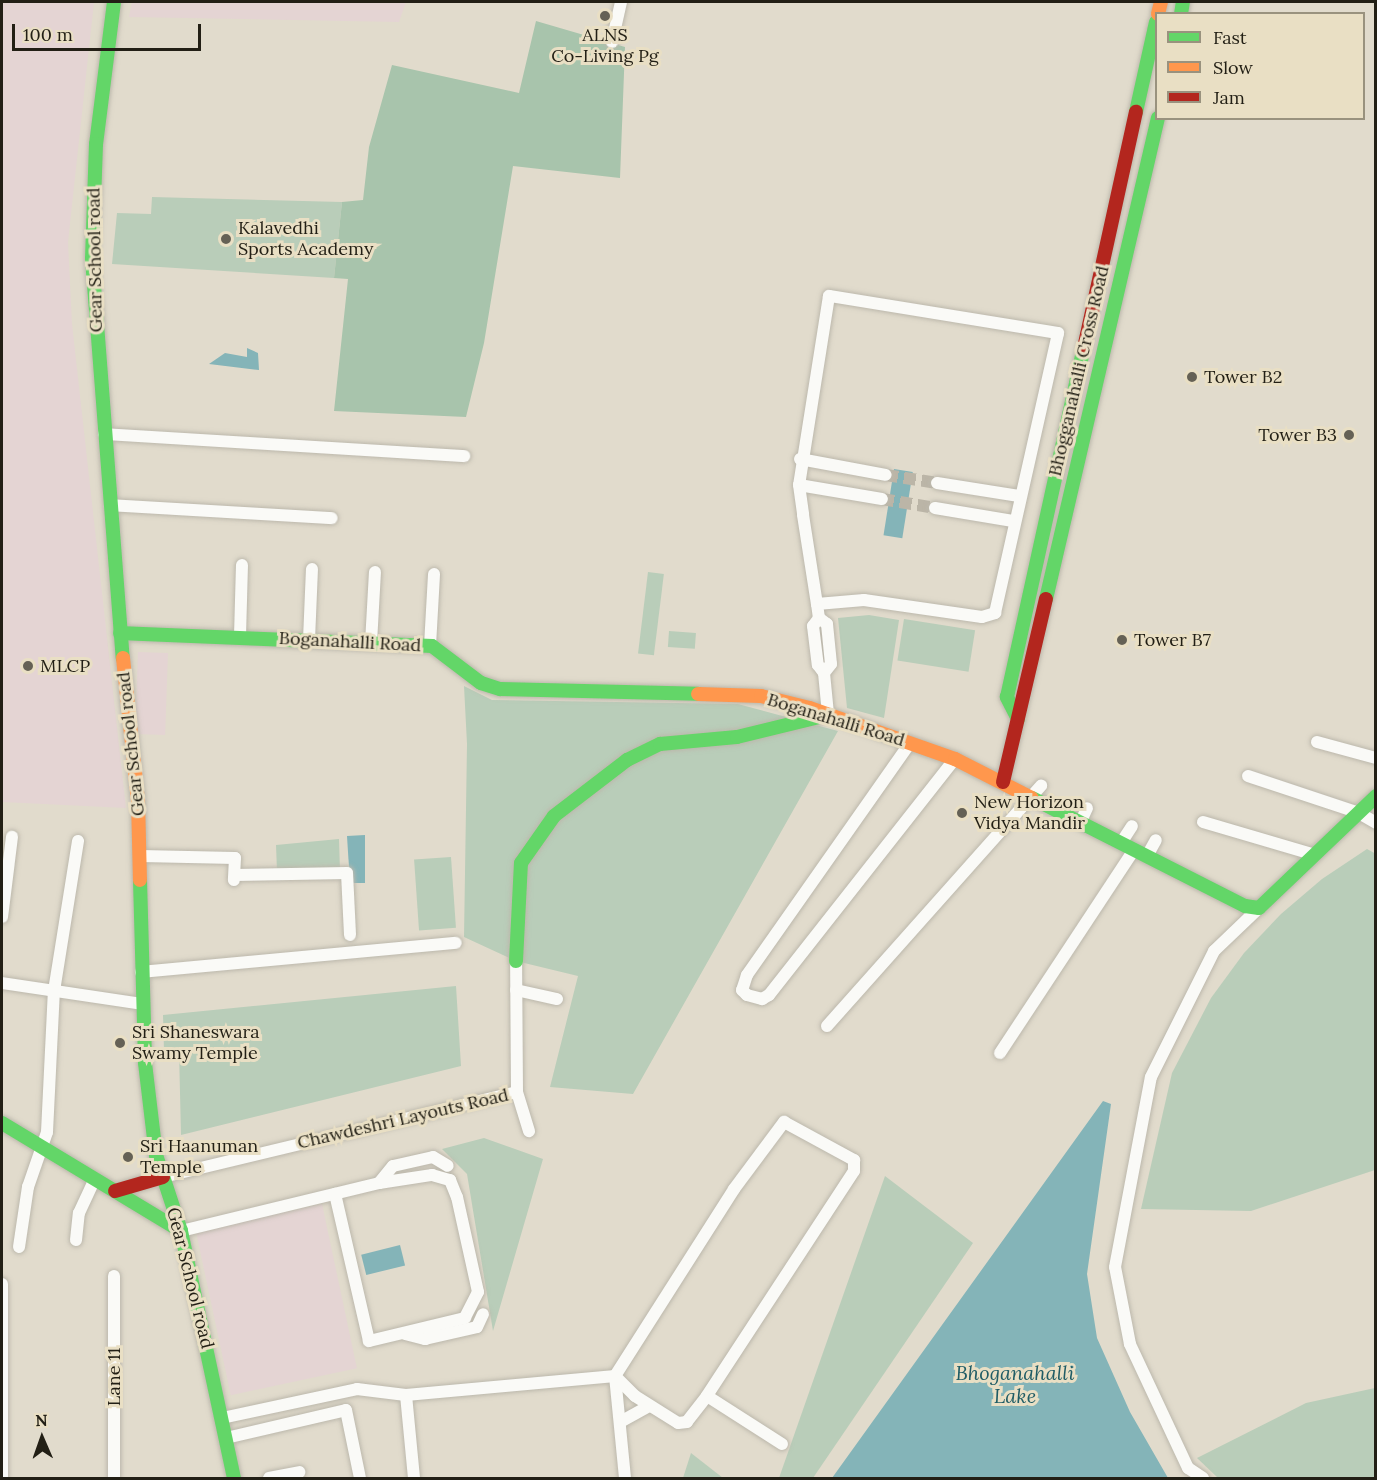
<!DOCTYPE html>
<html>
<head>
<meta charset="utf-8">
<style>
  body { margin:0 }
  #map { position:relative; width:1377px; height:1480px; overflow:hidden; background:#e1dbcc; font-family:Lora,serif }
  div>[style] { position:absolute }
  .commercial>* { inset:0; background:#e4d4d3; transform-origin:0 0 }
  .green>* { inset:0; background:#b9cdb9; transform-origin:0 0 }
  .forest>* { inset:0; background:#a8c4ac }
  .water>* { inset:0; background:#84b4b8; transform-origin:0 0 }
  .street-tunnel>* { height:12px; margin-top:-6px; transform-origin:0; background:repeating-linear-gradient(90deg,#bbb5a7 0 12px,transparent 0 18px) }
  .roads { filter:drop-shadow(0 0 2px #bcb8ac) drop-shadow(0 0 2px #bcb8ac) }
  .street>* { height:12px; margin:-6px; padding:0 6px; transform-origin:6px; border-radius:6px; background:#fafaf7 }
  .fast>* { height:14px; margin:-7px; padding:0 7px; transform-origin:7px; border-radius:7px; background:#63d668 }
  .slow>* { height:14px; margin:-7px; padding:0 7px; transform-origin:7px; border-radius:7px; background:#ff974d }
  .jam>* { height:14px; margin:-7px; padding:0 7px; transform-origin:7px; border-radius:7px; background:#b3261e }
  .dots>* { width:16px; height:16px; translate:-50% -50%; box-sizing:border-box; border:3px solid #e9dfc4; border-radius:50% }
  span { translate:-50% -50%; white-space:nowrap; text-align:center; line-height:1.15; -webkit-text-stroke:6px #e9dfc4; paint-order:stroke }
  .poi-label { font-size:18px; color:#221f15 }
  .left { translate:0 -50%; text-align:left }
  .right { translate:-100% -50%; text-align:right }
  .street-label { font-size:18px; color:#221f15 }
  .water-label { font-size:20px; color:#1f5c65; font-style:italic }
  .frame { position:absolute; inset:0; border:3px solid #221f15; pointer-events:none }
  .legend { position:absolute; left:1155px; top:12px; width:210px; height:108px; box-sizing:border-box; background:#e9dfc4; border:2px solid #99927e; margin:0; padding:8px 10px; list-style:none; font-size:18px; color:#221f15 }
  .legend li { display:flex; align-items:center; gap:12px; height:30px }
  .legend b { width:30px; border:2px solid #99927e }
  .north { position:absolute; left:12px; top:1408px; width:60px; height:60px; -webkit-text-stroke:4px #e9dfc4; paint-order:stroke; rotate:358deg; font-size:16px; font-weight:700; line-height:24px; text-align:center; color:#221f15 }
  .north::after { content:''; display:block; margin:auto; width:21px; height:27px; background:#221f15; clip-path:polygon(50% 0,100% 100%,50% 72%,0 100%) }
  .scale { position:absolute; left:12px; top:24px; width:189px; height:27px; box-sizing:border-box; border:3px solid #221f15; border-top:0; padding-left:8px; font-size:18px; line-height:21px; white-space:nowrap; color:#221f15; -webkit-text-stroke:4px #e9dfc4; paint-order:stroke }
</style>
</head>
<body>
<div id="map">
  <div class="commercial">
    <i style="clip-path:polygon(2px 2px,94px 2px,68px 242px,72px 324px,126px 808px,2px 802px)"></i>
    <i style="clip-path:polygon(132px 2px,406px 2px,399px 22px,129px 17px)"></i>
    <i style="left:138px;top:652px;width:30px;height:82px;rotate:2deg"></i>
    <i style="left:322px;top:1204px;width:168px;height:129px;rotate:78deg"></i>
  </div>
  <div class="green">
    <i style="clip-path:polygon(152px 197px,342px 202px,334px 278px,112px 264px,117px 213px,151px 214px)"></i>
    <i style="left:648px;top:572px;width:16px;height:82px;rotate:7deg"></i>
    <i style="clip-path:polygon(869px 615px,899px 620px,884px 718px,847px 708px,838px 618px)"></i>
    <i style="left:904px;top:619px;width:72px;height:42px;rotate:9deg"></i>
    <i style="left:669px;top:631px;width:27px;height:16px;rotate:4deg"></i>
    <i style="clip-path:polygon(464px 686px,492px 700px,738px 704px,838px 731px,633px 1094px,550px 1087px,578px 976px,516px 961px,464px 937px,467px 744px)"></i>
    <i style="clip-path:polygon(339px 839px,340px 872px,277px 871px,276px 845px)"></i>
    <i style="clip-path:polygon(1367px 849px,1376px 854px,1375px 1170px,1251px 1211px,1141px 1209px,1172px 1073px,1211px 998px,1244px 953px,1281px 914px,1322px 879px)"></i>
    <i style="left:451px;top:857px;width:71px;height:37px;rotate:86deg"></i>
    <i style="clip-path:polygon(456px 986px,461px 1066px,181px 1135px,179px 1051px,164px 1051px,163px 1015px)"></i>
    <i style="clip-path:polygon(484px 1138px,543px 1159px,493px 1331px,467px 1174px,442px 1149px)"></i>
    <i style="clip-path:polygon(885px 1176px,973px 1243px,813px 1478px,779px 1478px)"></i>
    <i style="clip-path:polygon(1375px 1388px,1375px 1478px,1218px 1478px,1197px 1458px,1306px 1403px)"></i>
    <i style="clip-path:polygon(691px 1453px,723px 1478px,683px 1478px)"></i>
  </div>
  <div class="forest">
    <i style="clip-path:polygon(536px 21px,625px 47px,620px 178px,513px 166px,484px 343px,466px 417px,334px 411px,348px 279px,334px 278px,342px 202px,363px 200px,369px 147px,392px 65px,519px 93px)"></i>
  </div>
  <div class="water">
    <i style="clip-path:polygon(247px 348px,258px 353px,259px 370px,209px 364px,225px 353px,247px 357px)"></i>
    <i style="left:894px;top:469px;width:19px;height:67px;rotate:9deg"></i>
    <i style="clip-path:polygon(365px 835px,365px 883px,350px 883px,347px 836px)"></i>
    <i style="clip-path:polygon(1103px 1101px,1111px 1104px,1087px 1274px,1097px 1338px,1130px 1412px,1168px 1478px,832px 1478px)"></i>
    <i style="left:400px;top:1245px;width:21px;height:40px;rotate:76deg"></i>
  </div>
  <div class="street-tunnel">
    <i style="left:886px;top:475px;width:52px;rotate:8.9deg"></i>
    <i style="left:882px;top:499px;width:54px;rotate:9.6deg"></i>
  </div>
  <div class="roads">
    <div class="street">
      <i style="left:612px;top:42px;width:41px;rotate:-77.3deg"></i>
      <i style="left:104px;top:434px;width:361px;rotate:3.5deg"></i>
      <i style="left:800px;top:459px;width:87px;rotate:10.5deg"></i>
      <i style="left:937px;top:483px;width:83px;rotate:9deg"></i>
      <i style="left:799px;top:485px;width:84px;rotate:9.6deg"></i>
      <i style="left:110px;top:505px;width:222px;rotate:3.4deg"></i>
      <i style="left:935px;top:508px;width:79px;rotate:9.5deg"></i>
      <i style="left:817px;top:604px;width:47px;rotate:-4.9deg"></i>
      <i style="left:864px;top:600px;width:119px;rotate:8.2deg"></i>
      <i style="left:982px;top:617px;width:14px;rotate:-17deg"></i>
      <i style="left:995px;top:613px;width:287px;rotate:-77.3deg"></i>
      <i style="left:1058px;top:333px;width:232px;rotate:-170.8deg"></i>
      <i style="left:829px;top:296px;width:191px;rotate:99deg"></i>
      <i style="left:799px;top:485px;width:30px;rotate:82deg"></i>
      <i style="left:803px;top:515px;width:90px;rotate:81.1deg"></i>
      <i style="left:817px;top:604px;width:14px;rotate:82deg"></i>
      <i style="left:819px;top:618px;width:10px;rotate:127deg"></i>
      <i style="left:813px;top:626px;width:39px;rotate:83deg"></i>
      <i style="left:818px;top:665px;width:10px;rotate:53deg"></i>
      <i style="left:824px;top:673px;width:41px;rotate:84.4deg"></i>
      <i style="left:819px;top:618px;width:10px;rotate:37deg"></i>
      <i style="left:827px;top:624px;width:40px;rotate:84.3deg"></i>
      <i style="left:831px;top:664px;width:11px;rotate:128deg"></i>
      <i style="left:240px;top:636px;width:71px;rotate:-88.4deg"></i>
      <i style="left:309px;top:640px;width:71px;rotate:-87.6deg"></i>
      <i style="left:371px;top:643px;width:71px;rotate:-86.8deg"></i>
      <i style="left:430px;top:646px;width:72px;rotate:-86.8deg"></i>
      <i style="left:1317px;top:742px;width:61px;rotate:15.2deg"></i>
      <i style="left:910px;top:743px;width:284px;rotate:125.1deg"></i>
      <i style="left:747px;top:975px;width:16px;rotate:108deg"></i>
      <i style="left:742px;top:990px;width:7px;rotate:45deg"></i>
      <i style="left:747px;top:995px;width:16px;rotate:15deg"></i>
      <i style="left:762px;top:999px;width:8px;rotate:-30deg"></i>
      <i style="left:769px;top:995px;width:300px;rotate:-51.8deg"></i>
      <i style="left:1248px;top:776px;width:117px;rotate:18.4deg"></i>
      <i style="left:1359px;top:813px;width:20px;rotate:30deg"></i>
      <i style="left:1081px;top:821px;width:14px;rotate:-65deg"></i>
      <i style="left:1203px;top:822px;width:117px;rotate:16.4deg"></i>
      <i style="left:1121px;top:843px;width:20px;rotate:-57deg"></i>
      <i style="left:141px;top:856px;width:94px;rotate:1.2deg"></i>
      <i style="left:235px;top:858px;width:22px;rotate:93deg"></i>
      <i style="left:1147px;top:856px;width:18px;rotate:-61deg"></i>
      <i style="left:235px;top:875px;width:112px;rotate:-1deg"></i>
      <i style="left:347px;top:873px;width:62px;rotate:87.2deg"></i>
      <i style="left:2px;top:917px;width:81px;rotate:-82.9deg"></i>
      <i style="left:141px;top:972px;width:316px;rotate:-5.3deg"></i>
      <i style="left:2px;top:983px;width:142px;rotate:8.5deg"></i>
      <i style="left:516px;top:990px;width:42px;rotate:12.4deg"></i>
      <i style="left:827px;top:1026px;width:322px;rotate:-48.3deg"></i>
      <i style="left:1000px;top:1053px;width:243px;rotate:-56.6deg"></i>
      <i style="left:517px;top:1092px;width:41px;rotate:72.9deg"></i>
      <i style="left:784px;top:1122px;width:80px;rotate:28.5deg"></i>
      <i style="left:854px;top:1160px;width:11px;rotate:90deg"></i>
      <i style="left:854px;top:1171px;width:269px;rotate:123.2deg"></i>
      <i style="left:707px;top:1396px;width:33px;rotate:128deg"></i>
      <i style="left:687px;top:1422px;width:9px;rotate:174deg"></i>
      <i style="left:678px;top:1423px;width:51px;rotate:-147.9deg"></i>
      <i style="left:635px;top:1396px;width:28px;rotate:-135deg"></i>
      <i style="left:615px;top:1376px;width:222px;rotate:-57.5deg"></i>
      <i style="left:734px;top:1189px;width:84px;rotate:-53.3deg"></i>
      <i style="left:163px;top:1177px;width:364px;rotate:-13.5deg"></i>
      <i style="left:517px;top:1092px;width:131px;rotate:-90.4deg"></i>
      <i style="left:379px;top:1183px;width:22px;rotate:-51deg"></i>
      <i style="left:393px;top:1166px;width:41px;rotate:-12.7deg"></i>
      <i style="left:433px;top:1157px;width:17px;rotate:31deg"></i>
      <i style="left:181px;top:1231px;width:204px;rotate:-13.6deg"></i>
      <i style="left:379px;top:1183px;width:54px;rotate:-8.6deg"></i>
      <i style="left:432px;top:1175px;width:19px;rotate:16deg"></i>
      <i style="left:450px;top:1180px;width:18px;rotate:68deg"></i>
      <i style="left:457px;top:1197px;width:97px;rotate:77.5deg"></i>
      <i style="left:478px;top:1292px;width:29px;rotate:117deg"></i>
      <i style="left:465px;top:1318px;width:99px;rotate:166.5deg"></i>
      <i style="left:369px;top:1341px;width:151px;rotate:-103deg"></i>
      <i style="left:76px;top:1240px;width:27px;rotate:-84deg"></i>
      <i style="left:79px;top:1213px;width:38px;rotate:-65deg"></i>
      <i style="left:19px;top:1247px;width:61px;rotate:-81.5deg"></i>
      <i style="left:28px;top:1187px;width:58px;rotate:-70.9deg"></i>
      <i style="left:47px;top:1132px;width:141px;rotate:-87.2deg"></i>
      <i style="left:54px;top:991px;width:152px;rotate:-80.9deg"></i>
      <i style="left:114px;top:1276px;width:202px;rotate:90deg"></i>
      <i style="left:2px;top:1284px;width:194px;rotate:90deg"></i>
      <i style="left:405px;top:1334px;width:21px;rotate:14deg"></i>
      <i style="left:425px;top:1339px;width:53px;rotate:-13deg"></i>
      <i style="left:477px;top:1327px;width:14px;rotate:-65deg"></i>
      <i style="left:406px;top:1395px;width:210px;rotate:-5.2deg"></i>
      <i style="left:615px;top:1376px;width:102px;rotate:84.4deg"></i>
      <i style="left:707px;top:1396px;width:89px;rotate:32.6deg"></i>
      <i style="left:222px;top:1418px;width:138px;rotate:-12.1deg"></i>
      <i style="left:357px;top:1389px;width:49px;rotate:7deg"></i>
      <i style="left:406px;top:1395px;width:83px;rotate:84.5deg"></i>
      <i style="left:622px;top:1421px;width:31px;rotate:-29deg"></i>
      <i style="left:226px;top:1438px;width:123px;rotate:-13.1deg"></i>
      <i style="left:346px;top:1410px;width:69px;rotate:78.4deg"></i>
      <i style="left:269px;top:1478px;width:31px;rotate:-11deg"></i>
      <i style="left:1203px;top:1478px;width:18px;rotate:-146deg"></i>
      <i style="left:1188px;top:1468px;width:137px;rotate:-115.1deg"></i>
      <i style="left:1130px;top:1344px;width:78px;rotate:-101deg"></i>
      <i style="left:1115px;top:1267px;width:193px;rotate:-79.3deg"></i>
      <i style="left:1151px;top:1077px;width:141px;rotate:-63.4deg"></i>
      <i style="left:1214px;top:951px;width:62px;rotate:-43.7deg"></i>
    </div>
    <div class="fast">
      <i style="left:114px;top:2px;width:143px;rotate:97.2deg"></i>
      <i style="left:96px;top:144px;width:115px;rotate:92deg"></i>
      <i style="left:92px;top:259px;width:400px;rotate:85.6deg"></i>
      <i style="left:1181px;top:14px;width:12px;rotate:-81deg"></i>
      <i style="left:1136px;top:112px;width:92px;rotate:-77.5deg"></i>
      <i style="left:1046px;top:599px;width:494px;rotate:-76.9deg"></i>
      <i style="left:120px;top:633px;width:312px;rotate:2.4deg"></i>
      <i style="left:432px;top:646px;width:61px;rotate:37.1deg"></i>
      <i style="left:481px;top:683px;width:20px;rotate:18deg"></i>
      <i style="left:500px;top:689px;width:198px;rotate:1.4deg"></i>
      <i style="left:1018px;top:719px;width:25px;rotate:-117deg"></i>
      <i style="left:1007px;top:697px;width:357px;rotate:-77.6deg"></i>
      <i style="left:1032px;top:798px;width:239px;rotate:26.9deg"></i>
      <i style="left:1245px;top:906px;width:14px;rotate:8deg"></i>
      <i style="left:1259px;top:908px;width:162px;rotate:-43.7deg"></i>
      <i style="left:140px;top:880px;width:183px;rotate:88.4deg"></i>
      <i style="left:145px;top:1063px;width:93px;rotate:83.2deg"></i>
      <i style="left:156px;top:1155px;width:80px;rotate:71.8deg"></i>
      <i style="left:181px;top:1231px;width:253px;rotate:77.9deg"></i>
      <i style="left:516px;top:961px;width:98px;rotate:-87.1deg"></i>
      <i style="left:521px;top:863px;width:57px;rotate:-54.9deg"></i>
      <i style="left:554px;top:816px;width:92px;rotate:-37.5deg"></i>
      <i style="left:627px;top:760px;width:37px;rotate:-26deg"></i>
      <i style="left:660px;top:744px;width:77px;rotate:-5.2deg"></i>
      <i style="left:737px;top:737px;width:93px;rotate:-13.7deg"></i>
      <i style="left:2px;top:1123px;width:209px;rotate:31.1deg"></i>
    </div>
    <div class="slow">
      <i style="left:1158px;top:14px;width:12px;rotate:-76deg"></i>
      <i style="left:123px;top:658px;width:143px;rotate:84deg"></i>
      <i style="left:138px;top:800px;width:80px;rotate:88.6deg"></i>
      <i style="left:698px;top:694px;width:63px;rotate:1.8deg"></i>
      <i style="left:761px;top:696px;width:50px;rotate:13.8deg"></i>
      <i style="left:810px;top:708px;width:154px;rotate:19.4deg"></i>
      <i style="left:955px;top:759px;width:86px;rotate:26.9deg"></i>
    </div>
    <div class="jam">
      <i style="left:1084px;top:348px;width:242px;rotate:-77.6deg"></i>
      <i style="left:1003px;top:782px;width:188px;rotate:-76.8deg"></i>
      <i style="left:115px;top:1191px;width:50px;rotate:-16.3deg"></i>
    </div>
  </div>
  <div class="dots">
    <i style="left:605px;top:16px;background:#656155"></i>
    <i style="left:226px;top:239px;background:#656155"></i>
    <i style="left:1192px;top:377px;background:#656155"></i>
    <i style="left:1349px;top:435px;background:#656155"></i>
    <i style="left:1122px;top:640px;background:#656155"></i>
    <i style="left:28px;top:666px;background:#656155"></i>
    <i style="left:962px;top:813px;background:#656155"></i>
    <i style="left:120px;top:1043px;background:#656155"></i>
    <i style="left:128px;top:1157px;background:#656155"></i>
  </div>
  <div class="poi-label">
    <span style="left:605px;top:46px">ALNS<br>Co-Living Pg</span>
    <span class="left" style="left:238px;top:239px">Kalavedhi<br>Sports Academy</span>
    <span class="left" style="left:1204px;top:377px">Tower B2</span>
    <span class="right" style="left:1337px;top:435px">Tower B3</span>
    <span class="left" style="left:1134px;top:640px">Tower B7</span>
    <span class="left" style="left:40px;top:666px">MLCP</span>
    <span class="left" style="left:974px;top:813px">New Horizon<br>Vidya Mandir</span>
    <span class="left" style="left:132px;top:1043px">Sri Shaneswara<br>Swamy Temple</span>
    <span class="left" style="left:140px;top:1157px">Sri Haanuman<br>Temple</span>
  </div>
  <div class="street-label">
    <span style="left:95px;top:260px;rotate:-91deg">Gear School road</span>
    <span style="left:1079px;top:371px;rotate:-77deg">Bhogganahalli Cross Road</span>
    <span style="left:350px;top:642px;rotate:3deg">Boganahalli Road</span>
    <span style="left:836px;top:720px;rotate:17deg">Boganahalli Road</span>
    <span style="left:131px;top:744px;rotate:-96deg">Gear School road</span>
    <span style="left:403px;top:1119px;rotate:-13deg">Chawdeshri Layouts Road</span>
    <span style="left:190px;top:1278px;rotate:76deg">Gear School road</span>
    <span style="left:114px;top:1377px;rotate:-90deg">Lane 11</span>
  </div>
  <div class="water-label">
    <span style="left:1015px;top:1384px">Bhoganahalli<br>Lake</span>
  </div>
  <div class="frame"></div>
  <ul class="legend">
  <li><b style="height:8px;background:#63d668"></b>Fast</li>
  <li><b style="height:8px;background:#ff974d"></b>Slow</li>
  <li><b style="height:8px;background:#b3261e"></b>Jam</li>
  </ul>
  <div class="north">N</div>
  <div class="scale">100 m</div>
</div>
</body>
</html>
